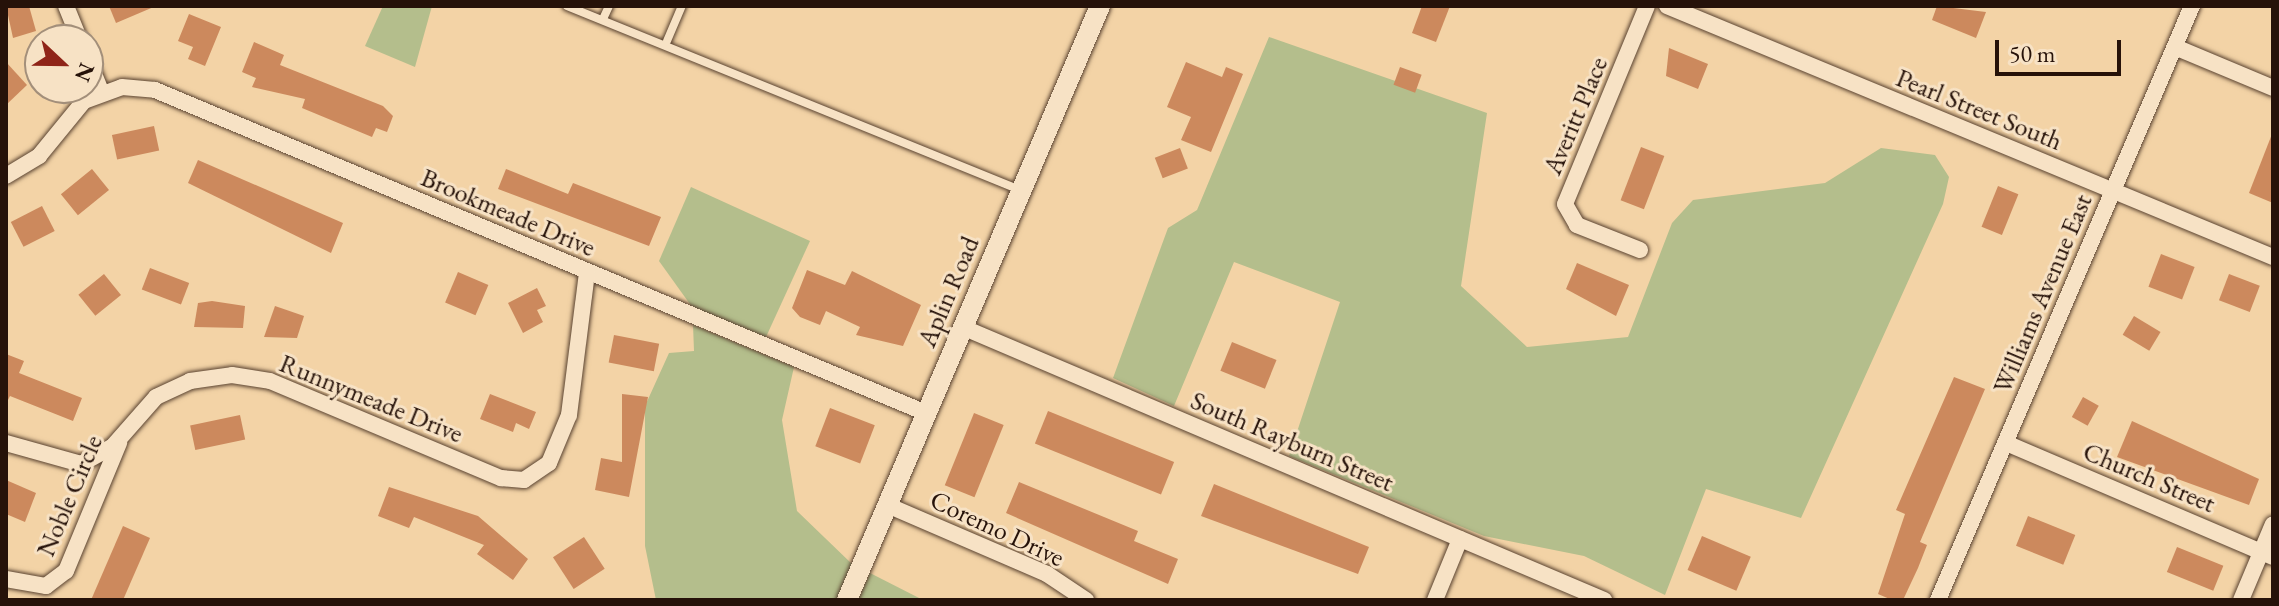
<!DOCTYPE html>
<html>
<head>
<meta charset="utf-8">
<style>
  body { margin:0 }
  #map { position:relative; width:2279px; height:606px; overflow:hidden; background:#f3d3a6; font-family:"EB Garamond",serif }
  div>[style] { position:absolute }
  .green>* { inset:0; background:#b4be8c }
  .building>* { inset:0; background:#cc895d; transform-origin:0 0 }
  .roads { filter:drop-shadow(0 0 2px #594230) drop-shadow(0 0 2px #594230) }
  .service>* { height:8px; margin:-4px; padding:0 4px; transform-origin:4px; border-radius:4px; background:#f7e2c5 }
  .minor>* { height:16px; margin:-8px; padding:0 8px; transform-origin:8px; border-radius:8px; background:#f7e2c5 }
  .tertiary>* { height:20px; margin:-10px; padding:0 10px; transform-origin:10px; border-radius:10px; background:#f7e2c5 }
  span { translate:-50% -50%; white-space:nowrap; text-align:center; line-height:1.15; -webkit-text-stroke:6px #f7e2c5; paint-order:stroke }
  .street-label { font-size:26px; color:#261209 }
  .frame { position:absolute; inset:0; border:8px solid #261209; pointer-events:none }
  .north { position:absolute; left:24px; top:24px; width:80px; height:80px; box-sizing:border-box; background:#f7e2c5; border:2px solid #a38f7a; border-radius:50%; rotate:112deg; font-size:22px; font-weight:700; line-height:32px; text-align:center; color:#261209 }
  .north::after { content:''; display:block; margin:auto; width:28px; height:36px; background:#8f2418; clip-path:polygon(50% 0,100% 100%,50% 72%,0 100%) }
  .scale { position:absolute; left:1995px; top:40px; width:126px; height:36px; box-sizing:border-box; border:4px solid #261209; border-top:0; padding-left:10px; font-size:24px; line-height:28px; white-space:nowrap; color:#261209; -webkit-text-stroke:6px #f7e2c5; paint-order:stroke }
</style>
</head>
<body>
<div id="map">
  <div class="green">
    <i style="clip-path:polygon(383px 6px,432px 6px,415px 67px,365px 46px)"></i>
    <i style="clip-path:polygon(1269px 37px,1487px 113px,1461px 286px,1527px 347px,1628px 337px,1672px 223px,1693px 200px,1825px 183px,1881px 148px,1935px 155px,1949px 177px,1943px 204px,1801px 518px,1706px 489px,1665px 595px,1584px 556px,1484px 536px,1289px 456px,1340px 302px,1234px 262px,1174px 406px,1113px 378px,1168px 228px,1197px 210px)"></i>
    <i style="clip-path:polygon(691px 187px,810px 241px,766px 337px,692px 307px,659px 261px)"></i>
    <i style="clip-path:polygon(693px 325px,794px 367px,782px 420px,797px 511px,852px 564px,837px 600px,656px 600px,645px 546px,645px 406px,669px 353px,694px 351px)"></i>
    <i style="clip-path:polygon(870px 573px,923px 600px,858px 600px)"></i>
  </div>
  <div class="building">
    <i style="clip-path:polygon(6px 6px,29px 6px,36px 31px,13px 38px)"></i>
    <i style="clip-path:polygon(109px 6px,156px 6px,116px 23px)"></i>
    <i style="clip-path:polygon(1422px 6px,1450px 6px,1436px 42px,1412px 33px)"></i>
    <i style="clip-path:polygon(1937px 6px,1986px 12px,1976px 38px,1932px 20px)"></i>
    <i style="clip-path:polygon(189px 14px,221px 27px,205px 66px,188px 59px,193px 47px,178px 41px)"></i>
    <i style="clip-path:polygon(254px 42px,284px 55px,280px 65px,383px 106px,393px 116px,387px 132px,376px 128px,372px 137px,302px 108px,305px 99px,252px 87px,256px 78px,242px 72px)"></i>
    <i style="clip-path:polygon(1669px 48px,1708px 64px,1698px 89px,1666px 76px)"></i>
    <i style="clip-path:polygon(6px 62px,27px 85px,6px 105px)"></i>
    <i style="clip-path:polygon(1186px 62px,1222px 77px,1226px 67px,1243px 74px,1211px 152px,1181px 140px,1191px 117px,1167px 107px)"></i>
    <i style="left:1400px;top:67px;width:23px;height:19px;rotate:20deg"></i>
    <i style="left:154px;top:126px;width:25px;height:43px;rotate:78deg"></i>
    <i style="clip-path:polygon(2272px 134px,2273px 134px,2273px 203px,2249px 193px)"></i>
    <i style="left:1641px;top:147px;width:25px;height:57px;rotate:21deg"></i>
    <i style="left:1180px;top:148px;width:22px;height:27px;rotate:69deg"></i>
    <i style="clip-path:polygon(198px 160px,343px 223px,331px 253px,188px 183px)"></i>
    <i style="left:92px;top:169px;width:27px;height:40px;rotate:51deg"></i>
    <i style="clip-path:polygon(506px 169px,568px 194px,573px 183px,661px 217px,649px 246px,498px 189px)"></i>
    <i style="left:1998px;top:186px;width:22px;height:44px;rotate:22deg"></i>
    <i style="left:42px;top:206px;width:28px;height:35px;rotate:63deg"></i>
    <i style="left:2161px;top:254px;width:36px;height:35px;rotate:21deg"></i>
    <i style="clip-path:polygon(1577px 263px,1629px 285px,1616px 316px,1566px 289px)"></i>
    <i style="left:150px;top:268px;width:42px;height:23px;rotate:21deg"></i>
    <i style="clip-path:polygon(807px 270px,845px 285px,852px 271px,921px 305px,903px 346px,856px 335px,860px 327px,826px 311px,820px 325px,800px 317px,792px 308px)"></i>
    <i style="left:458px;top:272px;width:33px;height:33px;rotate:23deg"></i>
    <i style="left:104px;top:274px;width:27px;height:33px;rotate:51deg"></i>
    <i style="left:2229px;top:274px;width:33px;height:28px;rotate:21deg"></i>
    <i style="clip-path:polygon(537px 288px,546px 306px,537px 310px,543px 322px,523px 333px,508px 303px)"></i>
    <i style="clip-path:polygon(212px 301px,245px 306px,243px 328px,194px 327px,198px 303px)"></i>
    <i style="clip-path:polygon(275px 306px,304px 316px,297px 338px,264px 337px)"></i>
    <i style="left:2134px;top:316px;width:31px;height:22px;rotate:31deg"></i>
    <i style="left:614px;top:335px;width:46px;height:28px;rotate:11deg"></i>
    <i style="left:1232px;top:342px;width:48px;height:31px;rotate:22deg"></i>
    <i style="clip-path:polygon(6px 354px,24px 361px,19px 373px,82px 398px,73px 421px,10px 396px,6px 404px)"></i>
    <i style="clip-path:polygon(1954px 377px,1985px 389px,1920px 542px,1927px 545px,1918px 568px,1903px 600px,1892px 600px,1878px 594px,1905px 514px,1896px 510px)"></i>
    <i style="clip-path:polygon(490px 394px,536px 412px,529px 429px,516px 423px,513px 432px,480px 419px)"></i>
    <i style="clip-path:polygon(622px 394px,648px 397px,629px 497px,595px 490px,601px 458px,622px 462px)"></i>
    <i style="left:2083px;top:397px;width:18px;height:23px;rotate:29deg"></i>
    <i style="left:830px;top:408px;width:48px;height:41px;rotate:21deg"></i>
    <i style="left:1048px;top:411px;width:136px;height:35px;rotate:22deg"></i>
    <i style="left:974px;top:413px;width:32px;height:78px;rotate:22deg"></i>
    <i style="left:240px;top:415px;width:25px;height:51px;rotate:78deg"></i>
    <i style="clip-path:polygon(2132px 421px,2259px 479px,2249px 505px,2117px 457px)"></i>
    <i style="clip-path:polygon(6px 480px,36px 493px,25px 522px,6px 514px)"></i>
    <i style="clip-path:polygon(1019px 482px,1138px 531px,1134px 541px,1178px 559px,1168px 584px,1006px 513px)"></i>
    <i style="clip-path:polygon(1214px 484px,1369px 547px,1358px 574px,1201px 516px)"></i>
    <i style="clip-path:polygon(389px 487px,478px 516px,528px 559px,513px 580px,477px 554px,484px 545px,414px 517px,409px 528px,378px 516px)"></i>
    <i style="left:2028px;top:516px;width:51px;height:32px;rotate:22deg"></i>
    <i style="clip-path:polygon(123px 526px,150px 538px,123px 600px,91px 600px)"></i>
    <i style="left:1702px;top:536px;width:53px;height:37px;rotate:23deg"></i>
    <i style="left:584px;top:537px;width:38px;height:37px;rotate:57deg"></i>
    <i style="left:2177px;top:547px;width:50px;height:27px;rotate:22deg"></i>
  </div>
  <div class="roads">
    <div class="service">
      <i style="left:567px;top:6px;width:489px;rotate:22.1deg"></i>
      <i style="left:603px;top:19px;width:14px;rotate:-65deg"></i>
      <i style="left:667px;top:41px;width:38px;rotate:-67deg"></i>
    </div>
    <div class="minor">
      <i style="left:66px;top:6px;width:37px;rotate:68deg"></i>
      <i style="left:1667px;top:6px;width:656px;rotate:22.5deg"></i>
      <i style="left:2175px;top:47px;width:106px;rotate:22.7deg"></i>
      <i style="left:88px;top:59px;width:37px;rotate:68deg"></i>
      <i style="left:6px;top:176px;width:39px;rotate:-31deg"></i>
      <i style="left:39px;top:156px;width:71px;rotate:-50.7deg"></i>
      <i style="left:84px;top:101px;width:40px;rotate:-20.2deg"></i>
      <i style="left:122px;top:87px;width:33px;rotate:5deg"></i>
      <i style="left:155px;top:90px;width:836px;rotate:22.73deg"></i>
      <i style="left:1640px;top:250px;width:68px;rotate:-158.4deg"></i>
      <i style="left:1577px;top:225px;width:24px;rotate:-120deg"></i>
      <i style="left:1565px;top:204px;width:214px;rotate:-67.5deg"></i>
      <i style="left:962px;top:327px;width:698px;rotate:23.04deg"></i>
      <i style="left:6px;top:443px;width:78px;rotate:15.6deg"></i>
      <i style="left:81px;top:464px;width:37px;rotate:-29deg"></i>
      <i style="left:113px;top:446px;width:65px;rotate:-48.7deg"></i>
      <i style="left:156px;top:397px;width:38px;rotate:-25deg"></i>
      <i style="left:190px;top:381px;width:42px;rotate:-8.1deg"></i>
      <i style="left:232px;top:375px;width:38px;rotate:9deg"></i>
      <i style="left:270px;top:381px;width:251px;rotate:22.8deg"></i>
      <i style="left:501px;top:478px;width:23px;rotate:5deg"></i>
      <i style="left:524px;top:480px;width:30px;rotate:-34deg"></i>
      <i style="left:549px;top:463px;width:52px;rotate:-67.4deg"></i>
      <i style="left:569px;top:415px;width:144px;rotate:-82.8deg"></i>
      <i style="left:2006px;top:443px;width:290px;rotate:23.1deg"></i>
      <i style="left:887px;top:505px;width:174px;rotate:23.3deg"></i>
      <i style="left:1047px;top:574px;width:47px;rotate:33.7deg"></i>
      <i style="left:6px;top:579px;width:41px;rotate:9.9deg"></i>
      <i style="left:46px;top:586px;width:25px;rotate:-37deg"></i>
      <i style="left:66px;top:571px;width:139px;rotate:-67.5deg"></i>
      <i style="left:1435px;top:600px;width:66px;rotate:-67.7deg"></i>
      <i style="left:1938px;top:600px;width:646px;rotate:-66.85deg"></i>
      <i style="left:2241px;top:600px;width:82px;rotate:-67.2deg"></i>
    </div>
    <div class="tertiary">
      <i style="left:847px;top:600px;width:646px;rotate:-66.93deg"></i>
    </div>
  </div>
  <div class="street-label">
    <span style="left:1979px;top:110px;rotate:22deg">Pearl Street South</span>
    <span style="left:1576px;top:116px;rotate:-67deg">Averitt Place</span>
    <span style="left:508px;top:213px;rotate:23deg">Brookmeade Drive</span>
    <span style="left:949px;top:292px;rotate:-67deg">Aplin Road</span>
    <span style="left:2043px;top:294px;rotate:-67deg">Williams Avenue East</span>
    <span style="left:371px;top:399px;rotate:22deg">Runnymeade Drive</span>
    <span style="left:1292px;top:442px;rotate:23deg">South Rayburn Street</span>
    <span style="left:2149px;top:478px;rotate:23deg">Church Street</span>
    <span style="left:70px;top:496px;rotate:-67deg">Noble Circle</span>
    <span style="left:997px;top:529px;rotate:25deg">Coremo Drive</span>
  </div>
  <div class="frame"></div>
  <div class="north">N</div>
  <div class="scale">50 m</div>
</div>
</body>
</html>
